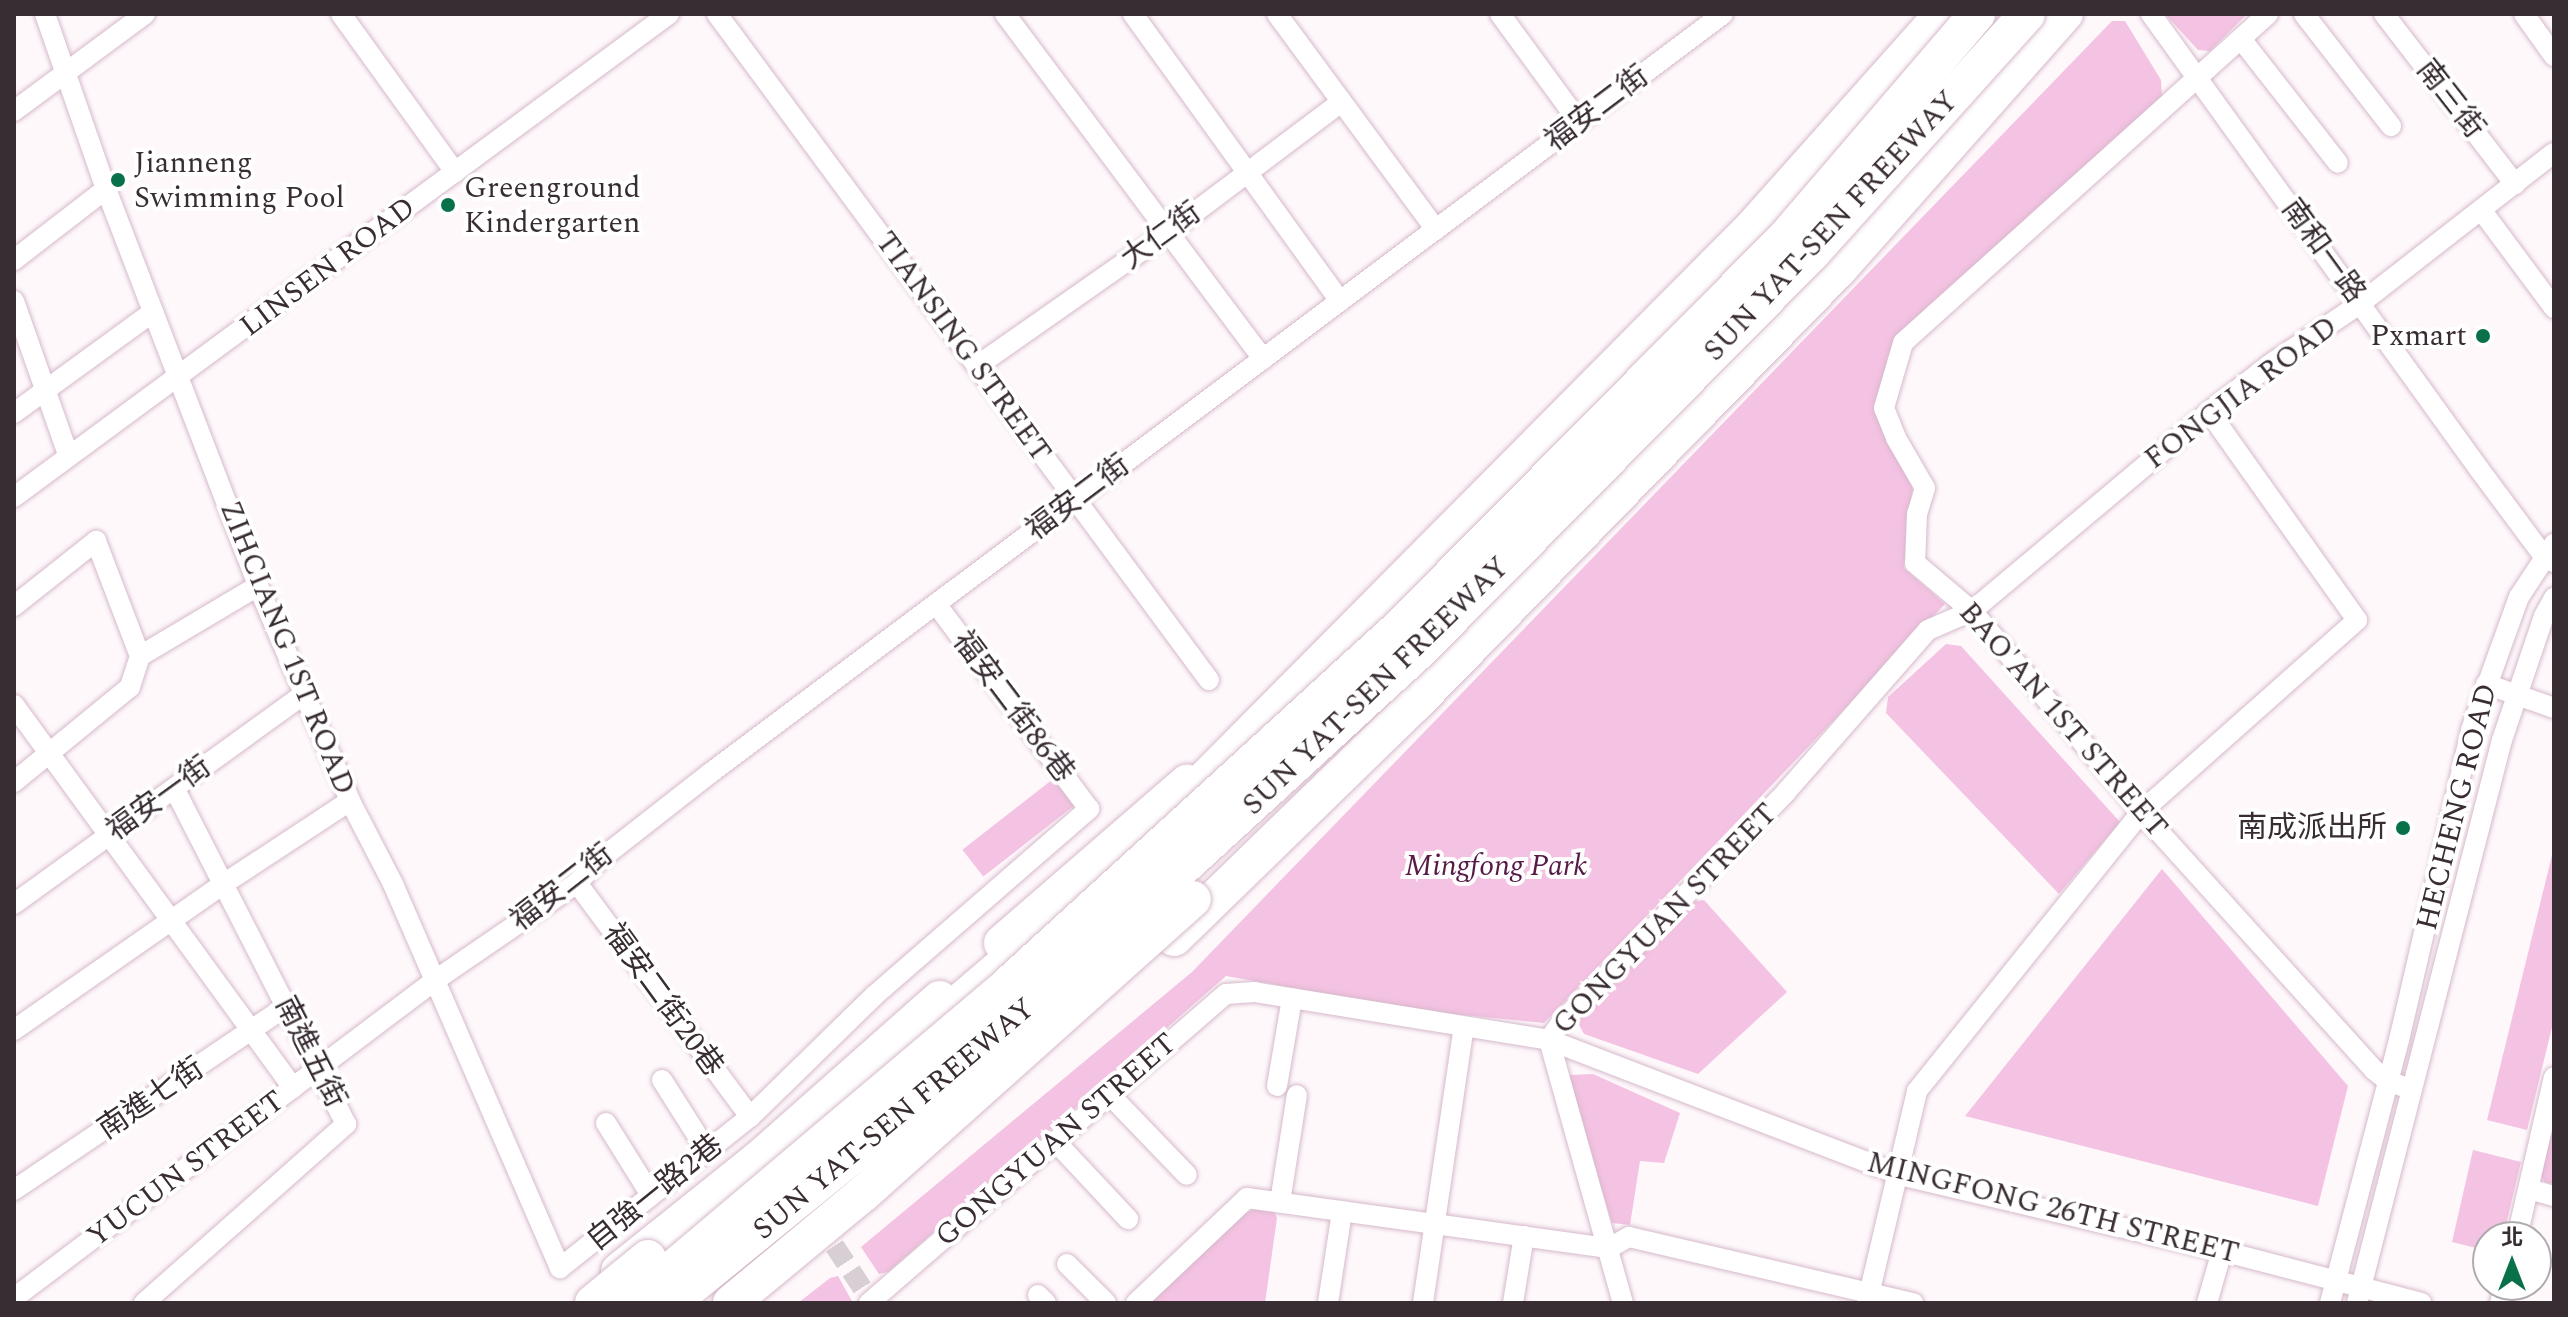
<!DOCTYPE html>
<html>
<head>
<meta charset="utf-8">
<style>
  body { margin:0 }
  #map { position:relative; width:2568px; height:1317px; overflow:hidden; background:#fef8fb; font-family:Spectral,"Noto Sans TC",serif }
  div>[style] { position:absolute }
  .green>* { inset:0; background:#f4c2e2; transform-origin:0 0 }
  .minor-tunnel>* { height:20px; margin-top:-10px; transform-origin:0; background:repeating-linear-gradient(90deg,#d7cfd3 0 20px,transparent 0 30px) }
  .roads { filter:drop-shadow(0 0 2px #d6b9cb) drop-shadow(0 0 2px #d6b9cb) }
  .minor>* { height:20px; margin:-10px; padding:0 10px; transform-origin:10px; border-radius:10px; background:#fff }
  .motorway>* { height:36px; margin:-18px; padding:0 18px; transform-origin:18px; border-radius:18px; background:#fff }
  .bridges { filter:drop-shadow(0 0 2px #d6b9cb) drop-shadow(0 0 2px #d6b9cb) }
  .motorway-bridge>* { height:36px; margin:-18px; padding:0 18px; transform-origin:18px; border-radius:18px; background:#fff }
  .dots>* { width:22px; height:22px; translate:-50% -50%; box-sizing:border-box; border:4px solid #fff; border-radius:50% }
  span { translate:-50% -50%; white-space:nowrap; text-align:center; line-height:1.15; -webkit-text-stroke:8px #fff; paint-order:stroke }
  .street-label { font-size:30px; color:#392d34 }
  .poi-label { font-size:30px; color:#392d34 }
  .left { translate:0 -50%; text-align:left }
  .right { translate:-100% -50%; text-align:right }
  .park-label { font-size:30px; color:#561a46; font-style:italic }
  .frame { position:absolute; inset:0; border:16px solid #392d34; pointer-events:none }
  .north { position:absolute; left:2472px; top:1221px; width:80px; height:80px; box-sizing:border-box; background:#fff; border:2px solid #b0abae; border-radius:50%; rotate:0deg; font-size:22px; font-weight:700; line-height:32px; text-align:center; color:#392d34 }
  .north::after { content:''; display:block; margin:auto; width:28px; height:36px; background:#087149; clip-path:polygon(50% 0,100% 100%,50% 72%,0 100%) }
</style>
</head>
<body>
<div id="map">
  <div class="green">
    <i style="clip-path:polygon(2165px 14px,2247px 14px,2210px 51px,2198px 50px)"></i>
    <i style="clip-path:polygon(2112px 21px,2125px 21px,2161px 80px,2162px 97px,1888px 356px,1880px 410px,1913px 484px,1904px 568px,1945px 604px,1544px 1023px,1432px 1012px,1226px 976px,888px 1272px,879px 1274px,861px 1247px,1192px 972px)"></i>
    <i style="clip-path:polygon(1946px 644px,1961px 646px,2120px 822px,2059px 894px,1886px 713px,1888px 697px)"></i>
    <i style="left:1053px;top:779px;width:34px;height:115px;rotate:52deg"></i>
    <i style="clip-path:polygon(2554px 847px,2554px 1019px,2527px 1130px,2487px 1120px)"></i>
    <i style="clip-path:polygon(2162px 869px,2348px 1086px,2318px 1206px,1965px 1116px)"></i>
    <i style="clip-path:polygon(1704px 900px,1787px 992px,1698px 1074px,1584px 1034px,1575px 1017px,1688px 903px)"></i>
    <i style="clip-path:polygon(1593px 1074px,1680px 1113px,1664px 1163px,1640px 1161px,1630px 1225px,1612px 1223px,1571px 1091px,1569px 1075px)"></i>
    <i style="clip-path:polygon(2544px 1133px,2554px 1135px,2554px 1184px,2545px 1182px,2538px 1173px)"></i>
    <i style="clip-path:polygon(2473px 1150px,2521px 1162px,2503px 1237px,2488px 1237px,2488px 1251px,2452px 1242px)"></i>
    <i style="clip-path:polygon(1258px 1208px,1273px 1210px,1277px 1218px,1265px 1303px,1150px 1303px,1243px 1214px)"></i>
    <i style="clip-path:polygon(838px 1276px,853px 1303px,798px 1303px,830px 1278px)"></i>
  </div>
  <div class="minor-tunnel">
    <i style="left:818px;top:1221px;width:96px;rotate:56.5deg"></i>
  </div>
  <div class="roads">
    <div class="minor">
      <i style="left:45px;top:14px;width:185px;rotate:70.8deg"></i>
      <i style="left:106px;top:189px;width:425px;rotate:69deg"></i>
      <i style="left:258px;top:586px;width:234px;rotate:66.8deg"></i>
      <i style="left:350px;top:801px;width:93px;rotate:62.6deg"></i>
      <i style="left:393px;top:884px;width:419px;rotate:66.5deg"></i>
      <i style="left:560px;top:1268px;width:243px;rotate:-38.5deg"></i>
      <i style="left:750px;top:1117px;width:175px;rotate:-44.3deg"></i>
      <i style="left:875px;top:995px;width:284px;rotate:-41deg"></i>
      <i style="left:1089px;top:809px;width:256px;rotate:-126.7deg"></i>
      <i style="left:341px;top:14px;width:195px;rotate:54.2deg"></i>
      <i style="left:717px;top:14px;width:828px;rotate:53.55deg"></i>
      <i style="left:1005px;top:14px;width:431px;rotate:53.2deg"></i>
      <i style="left:1133px;top:14px;width:354px;rotate:54.2deg"></i>
      <i style="left:1277px;top:14px;width:268px;rotate:53.6deg"></i>
      <i style="left:1500px;top:14px;width:134px;rotate:53.8deg"></i>
      <i style="left:2151px;top:14px;width:561px;rotate:54.21deg"></i>
      <i style="left:2479px;top:469px;width:111px;rotate:53.4deg"></i>
      <i style="left:2545px;top:558px;width:10px;rotate:24deg"></i>
      <i style="left:2268px;top:14px;width:491px;rotate:138deg"></i>
      <i style="left:1903px;top:343px;width:68px;rotate:106.3deg"></i>
      <i style="left:1884px;top:408px;width:32px;rotate:68deg"></i>
      <i style="left:1896px;top:438px;width:58px;rotate:59.9deg"></i>
      <i style="left:1925px;top:488px;width:27px;rotate:107deg"></i>
      <i style="left:1917px;top:514px;width:49px;rotate:92.3deg"></i>
      <i style="left:1915px;top:563px;width:75px;rotate:40.1deg"></i>
      <i style="left:1972px;top:611px;width:263px;rotate:49.9deg"></i>
      <i style="left:2141px;top:812px;width:348px;rotate:47.9deg"></i>
      <i style="left:2374px;top:1070px;width:18px;rotate:38deg"></i>
      <i style="left:2388px;top:1081px;width:23px;rotate:20deg"></i>
      <i style="left:2304px;top:14px;width:142px;rotate:52.2deg"></i>
      <i style="left:2384px;top:14px;width:215px;rotate:52.4deg"></i>
      <i style="left:2524px;top:14px;width:52px;rotate:54.5deg"></i>
      <i style="left:2241px;top:39px;width:157px;rotate:52deg"></i>
      <i style="left:14px;top:111px;width:163px;rotate:-36.5deg"></i>
      <i style="left:2482px;top:211px;width:121px;rotate:53.4deg"></i>
      <i style="left:14px;top:260px;width:116px;rotate:-37.7deg"></i>
      <i style="left:14px;top:301px;width:165px;rotate:70.6deg"></i>
      <i style="left:977px;top:366px;width:236px;rotate:-35deg"></i>
      <i style="left:1170px;top:231px;width:214px;rotate:-37deg"></i>
      <i style="left:14px;top:413px;width:172px;rotate:-36deg"></i>
      <i style="left:14px;top:497px;width:814px;rotate:-36.41deg"></i>
      <i style="left:14px;top:606px;width:105px;rotate:-38.4deg"></i>
      <i style="left:96px;top:541px;width:123px;rotate:69.1deg"></i>
      <i style="left:140px;top:656px;width:33px;rotate:108deg"></i>
      <i style="left:130px;top:687px;width:150px;rotate:140.7deg"></i>
      <i style="left:140px;top:656px;width:137px;rotate:-30.7deg"></i>
      <i style="left:2486px;top:684px;width:72px;rotate:19.4deg"></i>
      <i style="left:14px;top:705px;width:474px;rotate:53.9deg"></i>
      <i style="left:577px;top:883px;width:291px;rotate:53.5deg"></i>
      <i style="left:14px;top:904px;width:358px;rotate:-35.9deg"></i>
      <i style="left:14px;top:1030px;width:257px;rotate:-34.9deg"></i>
      <i style="left:225px;top:883px;width:149px;rotate:-33.3deg"></i>
      <i style="left:1549px;top:1040px;width:376px;rotate:21deg"></i>
      <i style="left:1900px;top:1175px;width:331px;rotate:13.3deg"></i>
      <i style="left:2222px;top:1251px;width:206px;rotate:14.6deg"></i>
      <i style="left:1549px;top:1040px;width:273px;rotate:74.3deg"></i>
      <i style="left:662px;top:1080px;width:84px;rotate:57.6deg"></i>
      <i style="left:1277px;top:1086px;width:89px;rotate:-80.3deg"></i>
      <i style="left:1109px;top:1094px;width:112px;rotate:46.1deg"></i>
      <i style="left:606px;top:1123px;width:85px;rotate:58deg"></i>
      <i style="left:1055px;top:1141px;width:107px;rotate:46.9deg"></i>
      <i style="left:2529px;top:1189px;width:26px;rotate:16deg"></i>
      <i style="left:14px;top:1190px;width:329px;rotate:-34deg"></i>
      <i style="left:1280px;top:1202px;width:108px;rotate:-81deg"></i>
      <i style="left:2517px;top:1237px;width:164px;rotate:-77deg"></i>
      <i style="left:1067px;top:1264px;width:55px;rotate:45deg"></i>
      <i style="left:1038px;top:1295px;width:11px;rotate:45deg"></i>
      <i style="left:14px;top:1298px;width:526px;rotate:-37.04deg"></i>
      <i style="left:434px;top:981px;width:173px;rotate:-34.4deg"></i>
      <i style="left:577px;top:883px;width:30px;rotate:-46deg"></i>
      <i style="left:598px;top:861px;width:141px;rotate:-38.1deg"></i>
      <i style="left:709px;top:774px;width:1267px;rotate:-36.85deg"></i>
      <i style="left:144px;top:1303px;width:270px;rotate:-41.5deg"></i>
      <i style="left:346px;top:1124px;width:377px;rotate:-117.1deg"></i>
      <i style="left:869px;top:1303px;width:472px;rotate:-40.9deg"></i>
      <i style="left:1226px;top:994px;width:28px;rotate:-4deg"></i>
      <i style="left:1254px;top:992px;width:299px;rotate:9.2deg"></i>
      <i style="left:1549px;top:1040px;width:24px;rotate:-55deg"></i>
      <i style="left:1563px;top:1020px;width:319px;rotate:-45.6deg"></i>
      <i style="left:1786px;top:792px;width:215px;rotate:-48.8deg"></i>
      <i style="left:1928px;top:630px;width:48px;rotate:-23.4deg"></i>
      <i style="left:1972px;top:611px;width:309px;rotate:-40deg"></i>
      <i style="left:2209px;top:412px;width:80px;rotate:-37.9deg"></i>
      <i style="left:2272px;top:363px;width:107px;rotate:-34deg"></i>
      <i style="left:2361px;top:303px;width:244px;rotate:-37.9deg"></i>
      <i style="left:1136px;top:1303px;width:153px;rotate:-43.4deg"></i>
      <i style="left:1247px;top:1198px;width:365px;rotate:7.9deg"></i>
      <i style="left:1609px;top:1248px;width:23px;rotate:-29deg"></i>
      <i style="left:1629px;top:1237px;width:292px;rotate:13.1deg"></i>
      <i style="left:1328px;top:1303px;width:93px;rotate:-81.3deg"></i>
      <i style="left:1423px;top:1303px;width:279px;rotate:-81.6deg"></i>
      <i style="left:1513px;top:1303px;width:68px;rotate:-80.7deg"></i>
      <i style="left:1867px;top:1303px;width:218px;rotate:-76.7deg"></i>
      <i style="left:1917px;top:1091px;width:358px;rotate:-51.2deg"></i>
      <i style="left:2141px;top:812px;width:289px;rotate:-41.6deg"></i>
      <i style="left:2357px;top:620px;width:255px;rotate:-125.4deg"></i>
      <i style="left:2207px;top:1303px;width:54px;rotate:-73.9deg"></i>
      <i style="left:2330px;top:1303px;width:272px;rotate:-75.3deg"></i>
      <i style="left:2399px;top:1040px;width:318px;rotate:-76.9deg"></i>
      <i style="left:2471px;top:730px;width:141px;rotate:-70.2deg"></i>
      <i style="left:2519px;top:597px;width:64px;rotate:-56.6deg"></i>
      <i style="left:2357px;top:1303px;width:581px;rotate:-75.56deg"></i>
      <i style="left:2502px;top:740px;width:131px;rotate:-71.3deg"></i>
      <i style="left:2544px;top:616px;width:21px;rotate:-61deg"></i>
      <i style="left:2500px;top:1303px;width:19px;rotate:-74deg"></i>
    </div>
    <div class="motorway">
      <i style="left:1175px;top:809px;width:819px;rotate:-45.2deg"></i>
      <i style="left:1752px;top:228px;width:287px;rotate:-48.3deg"></i>
      <i style="left:1174px;top:938px;width:334px;rotate:-44.2deg"></i>
      <i style="left:1414px;top:705px;width:609px;rotate:-45.73deg"></i>
      <i style="left:1839px;top:269px;width:341px;rotate:-48.5deg"></i>
      <i style="left:1002px;top:943px;width:245px;rotate:-40.9deg"></i>
      <i style="left:928px;top:1029px;width:143px;rotate:-40.5deg"></i>
      <i style="left:619px;top:1271px;width:181px;rotate:-38.7deg"></i>
      <i style="left:760px;top:1158px;width:240px;rotate:-41.5deg"></i>
    </div>
  </div>
  <div class="bridges">
    <div class="motorway-bridge">
      <i style="left:593px;top:1303px;width:71px;rotate:-39.3deg"></i>
      <i style="left:632px;top:1303px;width:494px;rotate:-40.2deg"></i>
      <i style="left:1009px;top:984px;width:529px;rotate:-42.4deg"></i>
      <i style="left:1400px;top:627px;width:547px;rotate:-45.3deg"></i>
      <i style="left:1785px;top:238px;width:295px;rotate:-49.4deg"></i>
      <i style="left:671px;top:1303px;width:422px;rotate:-39.1deg"></i>
      <i style="left:998px;top:1037px;width:571px;rotate:-42.52deg"></i>
      <i style="left:1419px;top:651px;width:559px;rotate:-45.36deg"></i>
      <i style="left:1812px;top:253px;width:321px;rotate:-48deg"></i>
      <i style="left:731px;top:1303px;width:173px;rotate:-39.6deg"></i>
      <i style="left:864px;top:1193px;width:441px;rotate:-41.8deg"></i>
    </div>
  </div>
  <div class="dots">
    <i style="left:118px;top:180px;background:#087149"></i>
    <i style="left:448px;top:205px;background:#087149"></i>
    <i style="left:2483px;top:336px;background:#087149"></i>
    <i style="left:2403px;top:828px;background:#087149"></i>
  </div>
  <div class="street-label">
    <span style="left:2450px;top:99px;rotate:52deg">南三街</span>
    <span style="left:1597px;top:109px;rotate:-37deg">福安二街</span>
    <span style="left:1831px;top:226px;rotate:-47deg">SUN YAT-SEN FREEWAY</span>
    <span style="left:1161px;top:236px;rotate:-36deg">大仁街</span>
    <span style="left:2323px;top:251px;rotate:54deg">南和一路</span>
    <span style="left:328px;top:267px;rotate:-37deg">LINSEN ROAD</span>
    <span style="left:963px;top:347px;rotate:54deg">TIANSING STREET</span>
    <span style="left:2241px;top:393px;rotate:-37deg">FONGJIA ROAD</span>
    <span style="left:1078px;top:498px;rotate:-37deg">福安二街</span>
    <span style="left:287px;top:648px;rotate:68deg">ZIHCIANG 1ST ROAD</span>
    <span style="left:1376px;top:686px;rotate:-44deg">SUN YAT-SEN FREEWAY</span>
    <span style="left:1013px;top:707px;rotate:53deg">福安二街86巷</span>
    <span style="left:2063px;top:720px;rotate:49deg">BAO'AN 1ST STREET</span>
    <span style="left:159px;top:799px;rotate:-36deg">福安一街</span>
    <span style="left:2457px;top:807px;rotate:-76deg">HECHENG ROAD</span>
    <span style="left:562px;top:888px;rotate:-38deg">福安二街</span>
    <span style="left:1665px;top:919px;rotate:-46deg">GONGYUAN STREET</span>
    <span style="left:663px;top:1000px;rotate:54deg">福安二街20巷</span>
    <span style="left:310px;top:1052px;rotate:63deg">南進五街</span>
    <span style="left:151px;top:1099px;rotate:-34deg">南進七街</span>
    <span style="left:894px;top:1119px;rotate:-40deg">SUN YAT-SEN FREEWAY</span>
    <span style="left:1056px;top:1140px;rotate:-41deg">GONGYUAN STREET</span>
    <span style="left:186px;top:1169px;rotate:-37deg">YUCUN STREET</span>
    <span style="left:655px;top:1193px;rotate:-39deg">自強一路2巷</span>
    <span style="left:2053px;top:1208px;rotate:14deg">MINGFONG 26TH STREET</span>
  </div>
  <div class="poi-label">
    <span class="left" style="left:134px;top:180px">Jianneng<br>Swimming Pool</span>
    <span class="left" style="left:464px;top:205px">Greenground<br>Kindergarten</span>
    <span class="right" style="left:2467px;top:336px">Pxmart</span>
    <span class="right" style="left:2387px;top:828px">南成派出所</span>
  </div>
  <div class="park-label">
    <span style="left:1496px;top:866px">Mingfong Park</span>
  </div>
  <div class="frame"></div>
  <div class="north">北</div>
</div>
</body>
</html>
